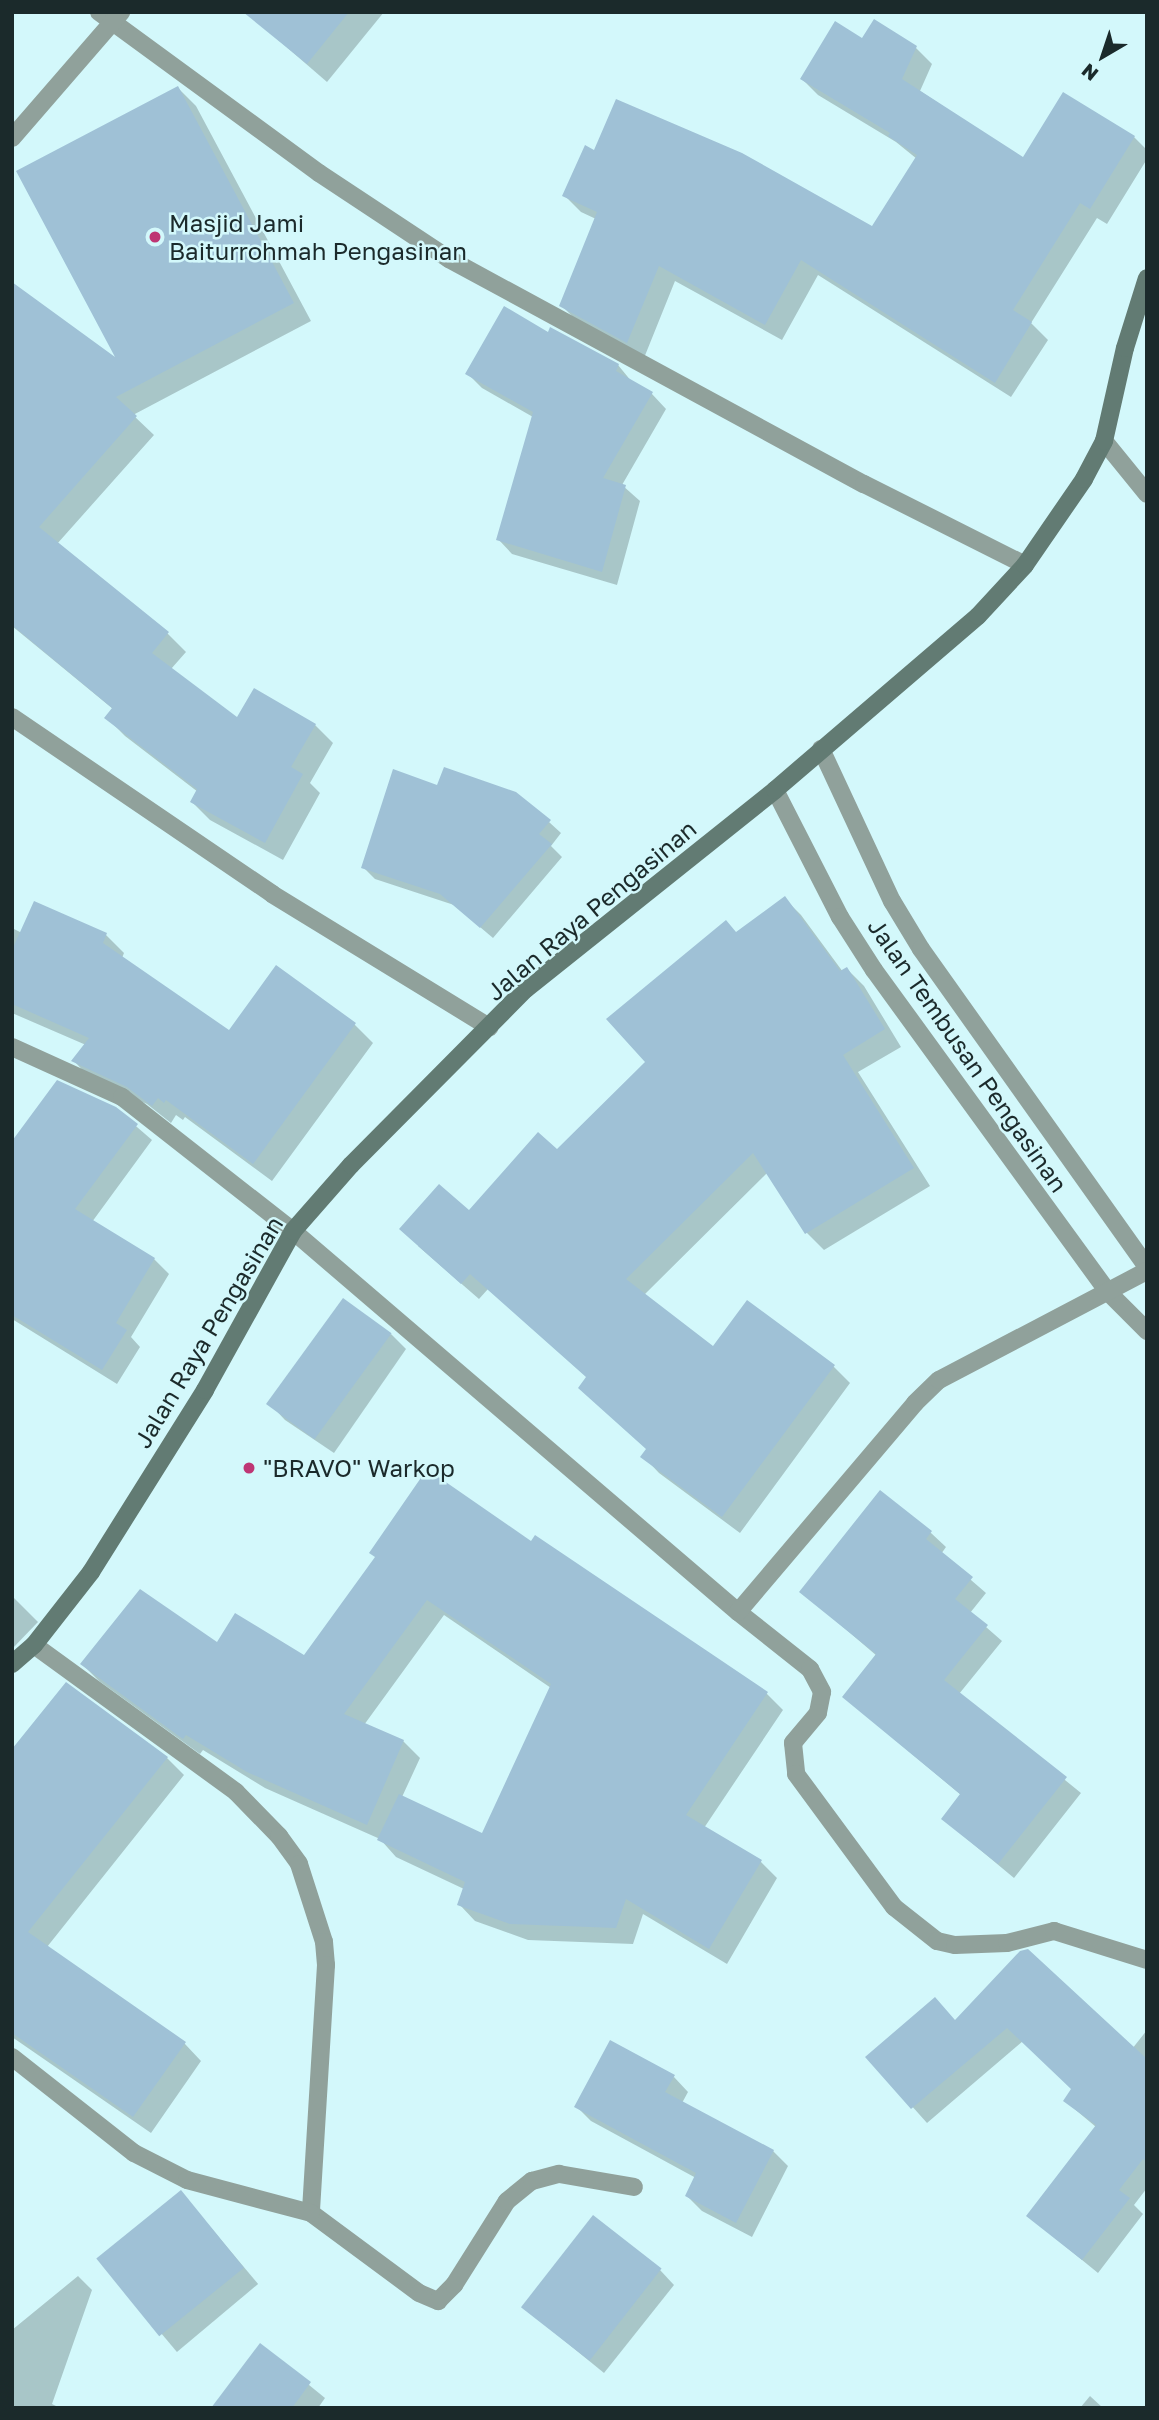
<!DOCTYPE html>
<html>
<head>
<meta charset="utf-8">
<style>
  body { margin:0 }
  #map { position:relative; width:1159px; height:2420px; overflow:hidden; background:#d3f8fb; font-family:"Golos Text",sans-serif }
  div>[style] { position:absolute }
  .shadow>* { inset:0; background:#0003; transform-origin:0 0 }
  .building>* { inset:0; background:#9fc1d6; transform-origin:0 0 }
  .street>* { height:18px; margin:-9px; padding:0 9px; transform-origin:9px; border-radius:9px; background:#90a19b }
  .secondary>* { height:18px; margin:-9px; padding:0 9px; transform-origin:9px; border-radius:9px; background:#627b73 }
  .dots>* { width:19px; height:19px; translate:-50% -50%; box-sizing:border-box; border:4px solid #d3f8fb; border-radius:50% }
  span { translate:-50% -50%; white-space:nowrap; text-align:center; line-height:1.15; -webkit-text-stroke:5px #d3f8fb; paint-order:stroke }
  .poi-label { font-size:24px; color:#1b2a2b }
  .left { translate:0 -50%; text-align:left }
  .street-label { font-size:24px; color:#1b2a2b }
  .frame { position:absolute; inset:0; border:14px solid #1b2a2b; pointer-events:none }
  .north { position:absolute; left:1068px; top:21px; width:70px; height:70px; -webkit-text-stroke:5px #d3f8fb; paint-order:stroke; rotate:219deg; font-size:19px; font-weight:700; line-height:28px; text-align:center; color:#1b2a2b }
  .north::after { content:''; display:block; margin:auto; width:24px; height:32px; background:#1b2a2b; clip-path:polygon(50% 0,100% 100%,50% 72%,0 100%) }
</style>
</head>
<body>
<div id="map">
  <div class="shadow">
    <i style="clip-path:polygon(271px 12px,384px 12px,327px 82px,261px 25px)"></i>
    <i style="clip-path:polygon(863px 40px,916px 48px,932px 64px,920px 91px,1024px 160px,1134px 137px,1147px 150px,1147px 159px,1107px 224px,1097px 218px,1031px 323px,1048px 340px,1011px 397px,818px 275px,782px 340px,675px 281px,644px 358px,577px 321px,561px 305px,596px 219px,581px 212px,564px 195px,595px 152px,873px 229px,917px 159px,896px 142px,818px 95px,802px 79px)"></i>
    <i style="clip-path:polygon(178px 88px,196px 106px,311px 321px,133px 415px,154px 435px,57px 544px,168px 634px,186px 652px,171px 669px,237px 720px,254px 690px,315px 725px,333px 743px,310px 783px,320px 793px,283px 860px,210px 820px,192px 802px,198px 792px,125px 736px,107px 718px,113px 709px,12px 626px,12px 284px,120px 363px)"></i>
    <i style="clip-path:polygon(549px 334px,618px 365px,632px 382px,652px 394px,666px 409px,622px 485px,640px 501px,617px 585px,512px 554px,498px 539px,533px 417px,482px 388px,468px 374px)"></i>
    <i style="clip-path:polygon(549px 822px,561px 833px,551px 846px,562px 857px,493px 938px,454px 905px,375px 879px,363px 867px)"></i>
    <i style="clip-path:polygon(784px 898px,801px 915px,843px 972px,847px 969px,864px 986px,901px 1047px,858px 1072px,930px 1186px,824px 1250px,807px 1233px,768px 1172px,644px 1295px,713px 1348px,833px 1366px,850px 1383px,740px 1533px,659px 1473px,643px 1456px,648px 1450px,588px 1378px,488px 1289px,479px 1299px,418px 1246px,557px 1151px,648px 1062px,737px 934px)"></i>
    <i style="clip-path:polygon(12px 928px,22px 933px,106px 935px,124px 953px,122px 958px,229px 1032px,277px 967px,355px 1025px,373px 1043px,272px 1181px,185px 1117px,183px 1120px,176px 1115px,171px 1123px,147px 1104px,91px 1079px,74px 1061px,86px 1045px,12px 1013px)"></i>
    <i style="clip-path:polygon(115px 1108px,152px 1140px,92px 1222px,154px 1259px,169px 1274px,131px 1337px,140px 1347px,117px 1384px,12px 1319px,12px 1144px)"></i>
    <i style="clip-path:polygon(391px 1334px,406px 1349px,334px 1453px,285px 1420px,271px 1405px)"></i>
    <i style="clip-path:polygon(880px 1492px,931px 1533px,946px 1547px,941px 1554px,986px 1593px,970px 1613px,1002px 1641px,959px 1694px,1081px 1793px,1014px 1878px,943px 1819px,961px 1795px,844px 1697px,877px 1656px,801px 1591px)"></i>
    <i style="clip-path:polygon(evenodd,535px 1537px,767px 1694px,783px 1710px,704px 1828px,761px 1862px,777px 1878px,727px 1964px,643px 1914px,633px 1944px,528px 1940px,475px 1921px,459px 1904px,464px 1889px,396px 1857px,380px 1839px,265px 1788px,203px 1750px,200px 1754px,99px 1681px,82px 1664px,218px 1644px,305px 1657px,532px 1543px,535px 1537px,444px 1615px,551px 1688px,483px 1836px,402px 1797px,420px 1758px,403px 1741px,364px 1725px,444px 1615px)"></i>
    <i style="clip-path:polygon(12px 1596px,38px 1622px,12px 1649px)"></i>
    <i style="clip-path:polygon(66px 1684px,167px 1758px,184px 1775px,47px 1947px,185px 2044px,201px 2061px,151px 2133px,12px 2037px,12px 1752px)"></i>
    <i style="clip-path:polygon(1021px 1953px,1132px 2049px,1147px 2030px,1147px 2188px,1134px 2205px,1143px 2214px,1098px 2273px,1028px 2216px,1096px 2127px,1065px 2101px,1073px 2089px,1023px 2041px,927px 2123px,868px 2057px,956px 2021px)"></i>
    <i style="clip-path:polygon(674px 2077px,688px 2092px,682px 2103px,773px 2151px,788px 2166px,752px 2237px,702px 2211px,687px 2196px,696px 2178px,591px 2121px,576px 2106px)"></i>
    <i style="left:181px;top:2192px;width:120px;height:106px;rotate:50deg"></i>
    <i style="clip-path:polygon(660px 2270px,674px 2285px,604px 2373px,523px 2307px)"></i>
    <i style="clip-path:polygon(78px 2276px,92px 2290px,52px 2404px,60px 2408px,12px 2408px,12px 2330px)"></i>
    <i style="clip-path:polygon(260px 2345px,325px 2398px,318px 2408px,213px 2408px)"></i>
    <i style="clip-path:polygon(1090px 2396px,1103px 2408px,1080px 2408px)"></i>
  </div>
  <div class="building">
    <i style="clip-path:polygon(243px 12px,349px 12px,307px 64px)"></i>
    <i style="clip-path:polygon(874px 19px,917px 46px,902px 79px,1023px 157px,1063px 92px,1135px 136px,1090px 209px,1080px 203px,1013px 310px,1032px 322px,995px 383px,801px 260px,765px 325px,659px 266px,627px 343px,559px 306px,597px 212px,562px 196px,585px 145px,594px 150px,616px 99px,742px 153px,872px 226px,917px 155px,888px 136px,890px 133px,800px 79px,835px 21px,862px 38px)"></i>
    <i style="clip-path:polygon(178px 86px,294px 303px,116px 397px,137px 416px,39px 527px,169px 632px,152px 653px,237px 717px,254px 688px,316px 724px,291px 767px,303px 774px,265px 843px,190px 802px,197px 789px,104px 718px,112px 708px,12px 625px,12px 282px,115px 357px,16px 171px)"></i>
    <i style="clip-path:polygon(504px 306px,548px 332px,550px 327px,619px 364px,616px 371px,653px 392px,603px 478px,626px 485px,602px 572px,496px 540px,533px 412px,465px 374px)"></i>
    <i style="clip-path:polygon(444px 767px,516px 792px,551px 820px,539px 834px,552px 844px,480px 928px,440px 894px,361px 868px,393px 769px,437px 785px)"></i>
    <i style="clip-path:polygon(785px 896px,840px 971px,847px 967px,885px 1029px,843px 1055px,914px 1168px,805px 1234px,753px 1153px,626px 1279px,713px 1346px,747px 1300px,835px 1365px,722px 1517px,640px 1457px,646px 1449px,578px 1388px,586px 1377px,470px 1274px,461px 1284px,399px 1229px,439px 1184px,469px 1210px,538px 1132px,557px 1149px,645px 1062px,606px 1019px,726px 920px,736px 932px)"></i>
    <i style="clip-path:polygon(34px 901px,107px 933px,103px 943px,229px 1030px,276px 965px,356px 1023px,253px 1164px,166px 1100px,164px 1103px,158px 1098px,152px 1106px,127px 1087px,71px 1061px,89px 1038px,12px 1004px,12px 950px)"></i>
    <i style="clip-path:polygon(57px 1080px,116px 1107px,138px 1124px,75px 1209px,155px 1258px,116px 1323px,127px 1330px,102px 1370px,12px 1315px,12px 1141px)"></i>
    <i style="left:343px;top:1298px;width:60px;height:131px;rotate:36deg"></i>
    <i style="clip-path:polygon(427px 1469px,531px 1541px,535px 1535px,768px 1692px,686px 1815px,762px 1860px,709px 1949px,626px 1899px,616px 1928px,510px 1924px,457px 1905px,465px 1882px,377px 1840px,399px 1794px,482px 1833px,551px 1684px,427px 1600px,344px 1714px,404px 1740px,367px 1825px,247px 1772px,186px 1735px,183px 1739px,80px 1664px,140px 1589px,217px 1642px,235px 1613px,304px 1655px,375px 1557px,369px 1553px)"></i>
    <i style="clip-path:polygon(880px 1490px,932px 1531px,926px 1539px,973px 1577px,955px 1599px,988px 1625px,944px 1680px,1067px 1777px,998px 1864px,941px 1819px,960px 1794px,842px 1697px,876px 1654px,799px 1592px)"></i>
    <i style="clip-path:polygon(66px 1682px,168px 1757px,28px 1932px,186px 2042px,133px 2117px,12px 2033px,12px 1749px)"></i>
    <i style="clip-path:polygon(1028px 1949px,1147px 2059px,1147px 2162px,1143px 2159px,1119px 2190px,1130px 2198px,1082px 2260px,1026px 2216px,1096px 2125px,1063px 2101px,1071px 2089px,1007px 2028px,911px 2109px,865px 2057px,935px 1997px,955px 2020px,1020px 1951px)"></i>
    <i style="clip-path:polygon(610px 2040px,675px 2075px,665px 2092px,774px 2150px,736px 2223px,685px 2196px,696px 2173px,574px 2107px)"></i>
    <i style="left:181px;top:2190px;width:100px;height:109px;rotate:51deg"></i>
    <i style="left:593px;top:2215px;width:87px;height:117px;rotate:38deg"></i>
    <i style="clip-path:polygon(260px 2343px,311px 2382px,292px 2408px,211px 2408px)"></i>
  </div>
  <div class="street">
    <i style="left:99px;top:12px;width:273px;rotate:36.2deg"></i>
    <i style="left:319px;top:173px;width:156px;rotate:33.5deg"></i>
    <i style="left:449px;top:259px;width:472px;rotate:28.5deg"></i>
    <i style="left:864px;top:484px;width:180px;rotate:26.7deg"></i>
    <i style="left:12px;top:138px;width:167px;rotate:-49.1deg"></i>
    <i style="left:1104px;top:441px;width:68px;rotate:50.9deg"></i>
    <i style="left:12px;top:717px;width:315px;rotate:34.2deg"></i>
    <i style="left:272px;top:894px;width:255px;rotate:31.5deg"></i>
    <i style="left:821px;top:749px;width:168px;rotate:65deg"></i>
    <i style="left:892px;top:901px;width:56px;rotate:58.9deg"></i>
    <i style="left:921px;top:949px;width:390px;rotate:54.6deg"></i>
    <i style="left:775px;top:790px;width:143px;rotate:62.9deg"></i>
    <i style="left:840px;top:917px;width:63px;rotate:57.3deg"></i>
    <i style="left:874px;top:970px;width:399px;rotate:54deg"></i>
    <i style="left:1109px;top:1293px;width:54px;rotate:45deg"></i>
    <i style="left:12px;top:1047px;width:121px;rotate:24.4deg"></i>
    <i style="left:122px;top:1097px;width:217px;rotate:38.1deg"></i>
    <i style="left:293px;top:1231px;width:586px;rotate:40.57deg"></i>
    <i style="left:738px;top:1612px;width:92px;rotate:38.4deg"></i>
    <i style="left:810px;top:1669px;width:26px;rotate:62deg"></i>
    <i style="left:822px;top:1692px;width:21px;rotate:101deg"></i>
    <i style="left:818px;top:1713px;width:39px;rotate:130deg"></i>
    <i style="left:793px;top:1743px;width:31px;rotate:84deg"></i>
    <i style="left:796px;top:1774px;width:165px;rotate:53.6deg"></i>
    <i style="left:894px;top:1907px;width:55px;rotate:38.3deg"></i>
    <i style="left:937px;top:1941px;width:18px;rotate:13deg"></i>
    <i style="left:955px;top:1945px;width:52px;rotate:-2.2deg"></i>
    <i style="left:1007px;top:1943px;width:49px;rotate:-14.3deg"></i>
    <i style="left:1054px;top:1931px;width:97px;rotate:17.3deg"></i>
    <i style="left:738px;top:1612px;width:274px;rotate:-49.7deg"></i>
    <i style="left:915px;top:1403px;width:33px;rotate:-44deg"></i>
    <i style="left:939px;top:1380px;width:235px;rotate:-27.7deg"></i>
    <i style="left:34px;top:1645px;width:250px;rotate:36deg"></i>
    <i style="left:236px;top:1792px;width:62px;rotate:45.7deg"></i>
    <i style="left:279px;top:1836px;width:34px;rotate:54deg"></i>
    <i style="left:299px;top:1864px;width:82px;rotate:72.2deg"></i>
    <i style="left:324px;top:1942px;width:23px;rotate:85deg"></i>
    <i style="left:326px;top:1965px;width:248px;rotate:93.5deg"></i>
    <i style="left:311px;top:2213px;width:134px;rotate:36.5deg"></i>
    <i style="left:419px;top:2293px;width:21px;rotate:23deg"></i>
    <i style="left:438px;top:2301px;width:23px;rotate:-45deg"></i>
    <i style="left:454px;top:2285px;width:99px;rotate:-57.8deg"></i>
    <i style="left:507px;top:2201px;width:32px;rotate:-39deg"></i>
    <i style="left:532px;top:2181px;width:28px;rotate:-15deg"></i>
    <i style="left:559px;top:2174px;width:76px;rotate:9.8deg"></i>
    <i style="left:12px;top:2057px;width:155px;rotate:38.2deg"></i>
    <i style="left:134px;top:2153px;width:59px;rotate:27deg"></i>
    <i style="left:187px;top:2180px;width:128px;rotate:14.9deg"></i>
  </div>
  <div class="secondary">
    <i style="left:12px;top:1664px;width:29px;rotate:-41deg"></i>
    <i style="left:34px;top:1645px;width:93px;rotate:-52deg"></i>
    <i style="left:91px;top:1572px;width:215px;rotate:-57.9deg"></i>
    <i style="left:205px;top:1390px;width:182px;rotate:-61deg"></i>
    <i style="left:293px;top:1231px;width:88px;rotate:-48.7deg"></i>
    <i style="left:351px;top:1165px;width:248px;rotate:-45.2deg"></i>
    <i style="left:526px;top:989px;width:319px;rotate:-38.6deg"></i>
    <i style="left:775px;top:790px;width:267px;rotate:-40.6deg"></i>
    <i style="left:978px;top:616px;width:69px;rotate:-47.3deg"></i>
    <i style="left:1025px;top:565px;width:104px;rotate:-55.5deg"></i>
    <i style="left:1084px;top:479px;width:43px;rotate:-62.2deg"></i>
    <i style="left:1104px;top:441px;width:95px;rotate:-77.3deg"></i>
    <i style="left:1125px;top:348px;width:73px;rotate:-72.6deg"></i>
  </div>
  <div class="dots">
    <i style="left:155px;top:237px;background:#be3674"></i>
    <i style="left:249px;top:1468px;background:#be3674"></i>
  </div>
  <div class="poi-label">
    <span class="left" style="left:169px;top:237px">Masjid Jami<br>Baiturrohmah Pengasinan</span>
    <span class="left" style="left:263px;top:1468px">"BRAVO" Warkop</span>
  </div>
  <div class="street-label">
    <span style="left:591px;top:910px;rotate:-40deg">Jalan Raya Pengasinan</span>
    <span style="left:968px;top:1055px;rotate:55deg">Jalan Tembusan Pengasinan</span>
    <span style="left:208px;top:1332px;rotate:-59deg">Jalan Raya Pengasinan</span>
  </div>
  <div class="frame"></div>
  <div class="north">N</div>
</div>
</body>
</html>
